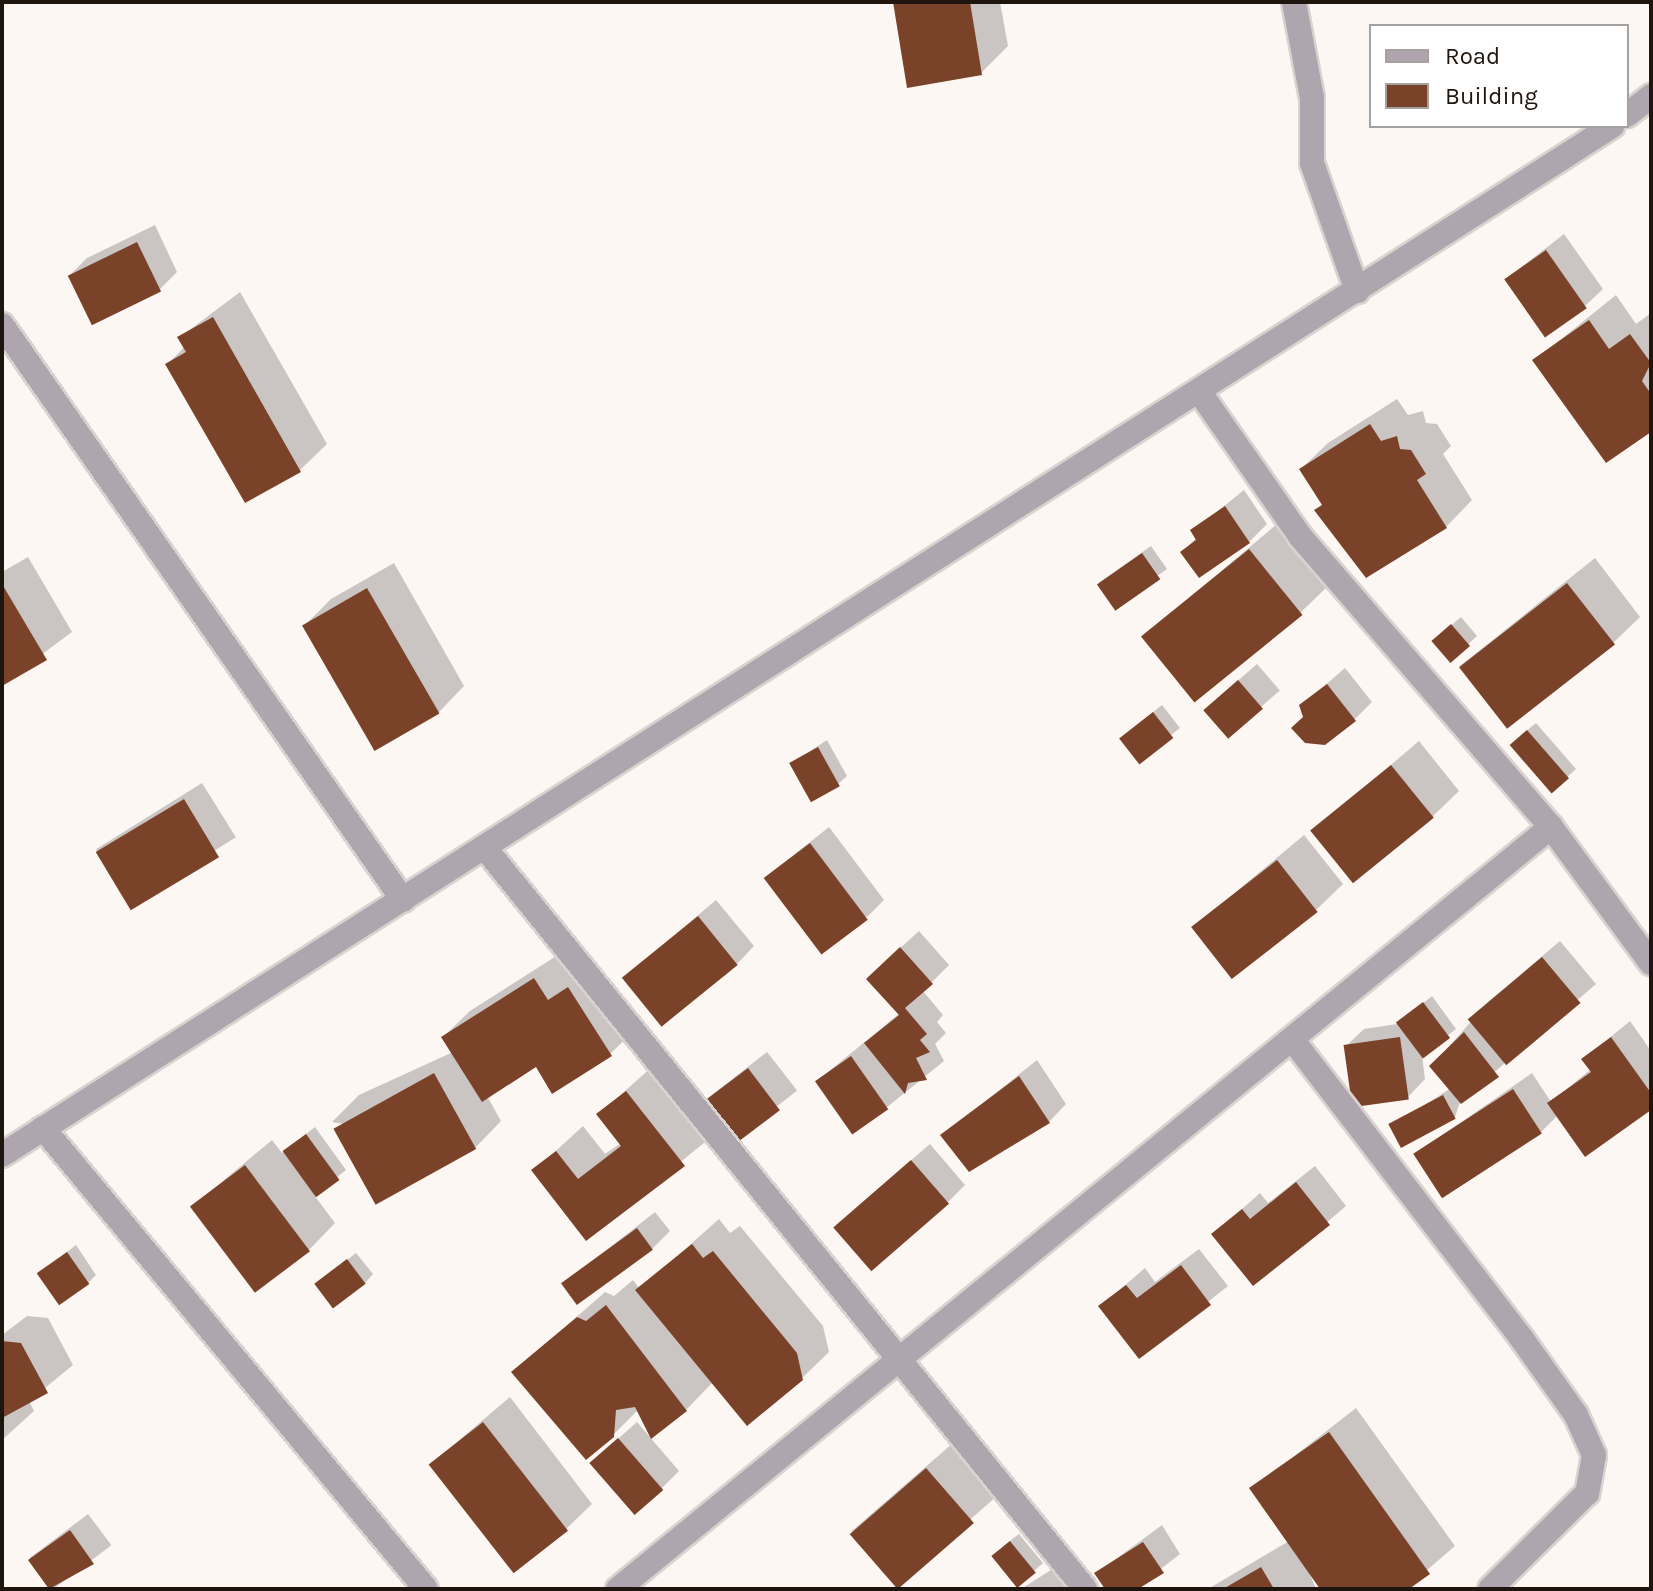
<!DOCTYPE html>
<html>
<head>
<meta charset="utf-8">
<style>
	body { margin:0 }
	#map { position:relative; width:1653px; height:1591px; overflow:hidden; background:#fdf7f3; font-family:Karla,sans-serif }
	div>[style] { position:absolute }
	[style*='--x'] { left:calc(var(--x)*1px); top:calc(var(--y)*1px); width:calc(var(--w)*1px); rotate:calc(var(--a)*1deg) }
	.shadow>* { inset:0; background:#0003; transform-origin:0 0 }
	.building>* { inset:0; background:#7a4329; transform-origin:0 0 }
	.roads { filter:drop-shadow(2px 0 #d9d3cf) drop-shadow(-2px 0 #d9d3cf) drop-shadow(0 2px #d9d3cf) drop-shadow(0 -2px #d9d3cf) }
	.street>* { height:24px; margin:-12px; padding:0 12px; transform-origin:12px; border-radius:12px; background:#aea5af }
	span { translate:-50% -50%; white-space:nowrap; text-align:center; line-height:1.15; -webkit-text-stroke:8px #fff; paint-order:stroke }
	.frame { position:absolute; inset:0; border:4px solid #1f150f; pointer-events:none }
	.legend { position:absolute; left:1369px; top:24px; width:260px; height:104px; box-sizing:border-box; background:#fff; border:2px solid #a5a19f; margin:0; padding:10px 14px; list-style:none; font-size:24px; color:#1f150f }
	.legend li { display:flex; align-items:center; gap:16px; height:40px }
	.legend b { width:40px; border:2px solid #a5a19f }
</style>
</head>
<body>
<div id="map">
	<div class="shadow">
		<i style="clip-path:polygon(895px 2px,1000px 2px,1008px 46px,981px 73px)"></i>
		<i style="clip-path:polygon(155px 225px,177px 272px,160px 289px,69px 276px,87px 258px)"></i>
		<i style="clip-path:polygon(1564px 234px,1603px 289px,1585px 306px,1506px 279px)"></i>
		<i style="clip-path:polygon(240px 292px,327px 444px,300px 470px,246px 501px,168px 364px,185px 346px,180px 337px)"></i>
		<i style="clip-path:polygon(1616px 295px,1636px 324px,1651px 313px,1651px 429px,1535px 360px)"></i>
		<i style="clip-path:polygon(1397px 399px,1408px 415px,1423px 411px,1426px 423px,1437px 424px,1451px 446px,1443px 454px,1472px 500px,1446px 527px,1301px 469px,1328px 443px)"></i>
		<i style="clip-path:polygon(1244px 490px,1267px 524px,1249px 542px,1183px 552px,1197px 537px,1193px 531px)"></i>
		<i style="clip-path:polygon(1276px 525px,1327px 587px,1300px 613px,1144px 636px)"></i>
		<i style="left:1151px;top:546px;width:28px;height:64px;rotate:55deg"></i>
		<i style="clip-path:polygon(28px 557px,72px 632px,2px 684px,2px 572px)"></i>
		<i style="clip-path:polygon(1595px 558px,1640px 617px,1613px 643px,1460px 666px)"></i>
		<i style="clip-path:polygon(394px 563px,464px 686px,438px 713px,304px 626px,331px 599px)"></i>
		<i style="clip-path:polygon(1461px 617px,1477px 636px,1451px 660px,1442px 633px)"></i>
		<i style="left:1257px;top:664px;width:35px;height:70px;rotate:49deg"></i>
		<i style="clip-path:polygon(1345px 668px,1372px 702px,1354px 720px,1305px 717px,1301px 706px)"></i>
		<i style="clip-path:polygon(1162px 705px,1180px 728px,1138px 761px,1129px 731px)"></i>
		<i style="clip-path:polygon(1536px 723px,1576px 769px,1567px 777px,1520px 736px)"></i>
		<i style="clip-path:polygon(827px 740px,847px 776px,838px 784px,792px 763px)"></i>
		<i style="clip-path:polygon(1419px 741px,1459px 791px,1432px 817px,1313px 831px)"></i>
		<i style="left:202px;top:783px;width:64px;height:125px;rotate:58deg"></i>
		<i style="clip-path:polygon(829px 827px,884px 900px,867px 917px,766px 877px)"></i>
		<i style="clip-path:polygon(1304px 835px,1343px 884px,1316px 910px,1194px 927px)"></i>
		<i style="clip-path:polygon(716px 900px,754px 946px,737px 964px,624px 978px)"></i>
		<i style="clip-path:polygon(919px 931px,949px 965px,923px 991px,943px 1015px,937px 1022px,946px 1033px,935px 1044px,944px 1061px,886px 1108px,817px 1081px,900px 1013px,886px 961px)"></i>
		<i style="clip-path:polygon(1560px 941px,1596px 984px,1460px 1102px,1455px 1117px,1392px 1126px,1451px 1088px,1432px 1066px,1488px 1002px)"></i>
		<i style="clip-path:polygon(561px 953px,575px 976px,595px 962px,637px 1028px,610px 1054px,536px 1065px,487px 1096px,501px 1121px,475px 1148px,332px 1122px,359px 1095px,453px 1052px,443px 1037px,470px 1011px)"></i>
		<i style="clip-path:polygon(1432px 996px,1456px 1029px,1422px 1056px,1425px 1079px,1408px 1097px,1346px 1046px,1364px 1029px,1397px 1024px)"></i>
		<i style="clip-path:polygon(1630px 1021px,1651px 1051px,1651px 1108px,1558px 1115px,1541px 1132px,1415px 1154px,1532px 1073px,1551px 1102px,1591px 1069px,1584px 1059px)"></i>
		<i style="left:767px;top:1052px;width:49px;height:74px;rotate:52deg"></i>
		<i style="clip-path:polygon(1037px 1060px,1066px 1104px,1049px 1122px,943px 1135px)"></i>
		<i style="clip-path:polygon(653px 1066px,710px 1138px,586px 1239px,534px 1171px,583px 1126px,605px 1154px,621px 1143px,599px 1114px)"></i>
		<i style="clip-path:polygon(315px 1127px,346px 1170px,314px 1195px,335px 1223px,309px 1250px,193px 1206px,272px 1140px,282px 1153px)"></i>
		<i style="clip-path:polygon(930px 1144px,965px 1185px,947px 1203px,835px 1226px)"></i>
		<i style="clip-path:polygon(1315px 1166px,1346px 1206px,1254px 1284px,1214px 1234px,1260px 1193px,1268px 1203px)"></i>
		<i style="clip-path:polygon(655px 1212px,670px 1231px,652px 1249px,563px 1284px)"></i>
		<i style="clip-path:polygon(719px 1219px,730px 1233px,740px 1226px,823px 1326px,829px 1352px,802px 1378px,713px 1382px,686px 1410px,639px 1409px,613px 1435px,514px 1372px,605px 1292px,614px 1296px,633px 1280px,640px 1289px)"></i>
		<i style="clip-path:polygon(76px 1245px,96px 1275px,88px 1283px,39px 1274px)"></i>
		<i style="clip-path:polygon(1199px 1249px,1228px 1286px,1139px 1356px,1101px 1306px,1145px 1268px,1155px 1282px)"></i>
		<i style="clip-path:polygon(356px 1253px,373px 1274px,365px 1283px,326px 1276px)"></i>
		<i style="clip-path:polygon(27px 1316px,48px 1318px,73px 1365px,29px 1401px,34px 1411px,2px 1440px,2px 1335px)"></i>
		<i style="clip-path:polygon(510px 1397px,592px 1504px,565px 1530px,431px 1464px)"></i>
		<i style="clip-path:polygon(1356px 1408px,1455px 1546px,1405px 1589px,1323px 1589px,1306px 1565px,1316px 1589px,1208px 1589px,1289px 1541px,1252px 1489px)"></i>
		<i style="clip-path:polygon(637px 1422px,679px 1471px,661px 1489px,592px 1462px)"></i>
		<i style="left:953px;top:1443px;width:69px;height:135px;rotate:49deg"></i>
		<i style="left:88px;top:1514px;width:39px;height:73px;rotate:53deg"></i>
		<i style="clip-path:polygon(1162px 1525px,1180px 1554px,1135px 1589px,1107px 1589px,1097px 1573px)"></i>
		<i style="clip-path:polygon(1019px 1534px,1043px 1563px,1018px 1585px,1002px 1547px)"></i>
		<i style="clip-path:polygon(1054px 1568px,1067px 1589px,1021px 1589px)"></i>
	</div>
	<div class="building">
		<i style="clip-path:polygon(893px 2px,970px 2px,982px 75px,907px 88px)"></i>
		<i style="left:137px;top:242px;width:55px;height:77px;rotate:64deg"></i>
		<i style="left:1546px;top:250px;width:71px;height:51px;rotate:55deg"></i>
		<i style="clip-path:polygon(213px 317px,301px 472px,245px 503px,165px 364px,186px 352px,177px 337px)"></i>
		<i style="clip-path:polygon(1589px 320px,1609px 349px,1630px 334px,1651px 363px,1642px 381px,1651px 394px,1651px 432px,1606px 463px,1532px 360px)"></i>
		<i style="clip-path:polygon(1370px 424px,1381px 441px,1397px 436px,1400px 449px,1411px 450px,1426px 474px,1417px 480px,1447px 528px,1366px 578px,1314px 510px,1322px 505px,1299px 469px)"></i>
		<i style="clip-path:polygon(1225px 506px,1250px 543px,1199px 578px,1180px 552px,1196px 540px,1190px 530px)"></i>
		<i style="left:1249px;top:549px;width:85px;height:139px;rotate:51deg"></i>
		<i style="left:1142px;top:553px;width:32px;height:55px;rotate:55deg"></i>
		<i style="left:1567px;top:583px;width:78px;height:137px;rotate:52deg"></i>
		<i style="clip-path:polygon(2px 584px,47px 660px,2px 686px)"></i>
		<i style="left:367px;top:588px;width:145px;height:75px;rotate:60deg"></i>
		<i style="left:1451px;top:624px;width:29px;height:26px;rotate:49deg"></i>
		<i style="left:1238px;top:680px;width:38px;height:46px;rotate:49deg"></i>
		<i style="clip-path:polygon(1327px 684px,1356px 721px,1325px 745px,1305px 743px,1291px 728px,1303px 717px,1299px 705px)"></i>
		<i style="left:1153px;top:712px;width:33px;height:43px;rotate:52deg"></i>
		<i style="left:1527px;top:730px;width:64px;height:23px;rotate:49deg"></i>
		<i style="left:818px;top:747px;width:45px;height:33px;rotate:61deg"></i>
		<i style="left:1391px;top:765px;width:68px;height:104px;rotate:51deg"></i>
		<i style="left:184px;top:799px;width:68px;height:103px;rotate:59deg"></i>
		<i style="left:810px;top:843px;width:96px;height:58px;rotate:53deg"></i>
		<i style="left:1277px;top:860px;width:66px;height:109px;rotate:52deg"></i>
		<i style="left:698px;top:916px;width:63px;height:98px;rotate:51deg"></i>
		<i style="clip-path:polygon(900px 947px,933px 984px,905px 1008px,927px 1034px,920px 1040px,930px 1052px,916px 1058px,927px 1080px,908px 1083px,905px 1094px,864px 1043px,899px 1015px,866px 979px)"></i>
		<i style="left:1542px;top:957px;width:60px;height:97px;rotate:50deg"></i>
		<i style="clip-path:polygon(534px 978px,548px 1000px,568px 987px,612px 1056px,552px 1094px,536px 1067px,482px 1102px,441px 1037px)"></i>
		<i style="left:1423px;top:1002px;width:45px;height:34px;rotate:53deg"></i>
		<i style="clip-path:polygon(1464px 1032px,1499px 1077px,1461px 1104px,1429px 1066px)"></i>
		<i style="left:1400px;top:1037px;width:63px;height:57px;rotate:82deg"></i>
		<i style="clip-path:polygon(1611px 1037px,1651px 1093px,1651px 1110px,1585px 1157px,1547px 1103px,1591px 1072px,1581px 1059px)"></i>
		<i style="left:851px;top:1056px;width:65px;height:44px;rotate:55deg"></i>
		<i style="left:748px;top:1068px;width:53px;height:51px;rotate:53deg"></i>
		<i style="left:434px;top:1073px;width:87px;height:115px;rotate:61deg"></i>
		<i style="clip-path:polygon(1019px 1076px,1050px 1123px,969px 1172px,940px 1135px)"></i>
		<i style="left:1513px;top:1089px;width:53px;height:119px;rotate:57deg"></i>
		<i style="clip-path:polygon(626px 1091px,685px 1166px,586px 1241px,531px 1170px,556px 1151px,578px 1179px,621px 1146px,596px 1114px)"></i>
		<i style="left:1443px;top:1095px;width:27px;height:62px;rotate:62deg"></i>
		<i style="left:306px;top:1134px;width:57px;height:29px;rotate:54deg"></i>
		<i style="left:911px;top:1160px;width:58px;height:103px;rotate:49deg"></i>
		<i style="left:245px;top:1165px;width:108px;height:69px;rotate:53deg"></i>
		<i style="clip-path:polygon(1296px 1182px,1330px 1225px,1253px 1286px,1211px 1234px,1242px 1209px,1250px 1219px)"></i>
		<i style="left:637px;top:1228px;width:27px;height:94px;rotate:54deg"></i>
		<i style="clip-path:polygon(692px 1244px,703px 1258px,713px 1251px,797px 1353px,803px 1380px,747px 1426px,635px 1290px)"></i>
		<i style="left:67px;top:1252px;width:39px;height:37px;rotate:55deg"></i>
		<i style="left:347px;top:1259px;width:31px;height:41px;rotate:53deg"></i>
		<i style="clip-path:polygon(1181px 1265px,1211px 1305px,1139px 1359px,1098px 1306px,1126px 1285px,1137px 1298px)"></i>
		<i style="clip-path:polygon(606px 1305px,687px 1411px,651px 1439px,635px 1407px,616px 1410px,614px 1437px,586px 1460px,511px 1372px,577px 1317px,586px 1321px)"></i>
		<i style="clip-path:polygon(2px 1341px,21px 1343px,48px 1393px,2px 1418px)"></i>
		<i style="left:483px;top:1422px;width:138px;height:69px;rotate:52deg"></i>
		<i style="clip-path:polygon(1329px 1432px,1430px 1574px,1409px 1589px,1320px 1589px,1249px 1488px)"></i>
		<i style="left:618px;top:1438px;width:69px;height:38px;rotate:49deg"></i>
		<i style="left:926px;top:1468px;width:73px;height:101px;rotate:49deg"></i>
		<i style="clip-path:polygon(70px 1530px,94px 1564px,49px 1589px,28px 1560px)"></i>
		<i style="left:1010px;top:1541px;width:41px;height:24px;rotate:51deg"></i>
		<i style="clip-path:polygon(1143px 1542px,1164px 1573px,1138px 1589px,1105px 1589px,1094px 1573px)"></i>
		<i style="clip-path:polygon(1261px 1567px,1274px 1589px,1223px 1589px)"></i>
	</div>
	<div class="roads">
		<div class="street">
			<i style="--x:1294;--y:2;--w:98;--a:79.4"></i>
			<i style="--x:1312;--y:98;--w:65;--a:90"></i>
			<i style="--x:1312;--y:163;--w:136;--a:70.6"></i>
			<i style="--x:1627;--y:115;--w:31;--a:-38"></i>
			<i style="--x:2;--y:325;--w:701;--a:55.11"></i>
			<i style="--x:1551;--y:827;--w:169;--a:53.7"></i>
			<i style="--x:485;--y:848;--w:953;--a:51"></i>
			<i style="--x:1295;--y:1043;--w:373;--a:52.5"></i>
			<i style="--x:1522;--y:1339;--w:93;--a:54.6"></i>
			<i style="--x:1576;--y:1415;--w:44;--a:65.8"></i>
			<i style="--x:1594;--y:1455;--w:39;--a:100"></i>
			<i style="--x:1587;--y:1493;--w:136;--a:135.3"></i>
			<i style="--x:43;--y:1128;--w:599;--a:50.28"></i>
			<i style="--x:2;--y:1155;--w:1911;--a:-32.58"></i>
			<i style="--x:618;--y:1589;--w:1205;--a:-39.24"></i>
			<i style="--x:1551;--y:827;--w:384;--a:-130.8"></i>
			<i style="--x:1300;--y:536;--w:177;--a:-124.9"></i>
		</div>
	</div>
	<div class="frame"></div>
	<ul class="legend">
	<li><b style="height:10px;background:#aea5af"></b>Road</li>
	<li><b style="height:22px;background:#7a4329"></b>Building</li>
	</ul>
</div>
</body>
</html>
